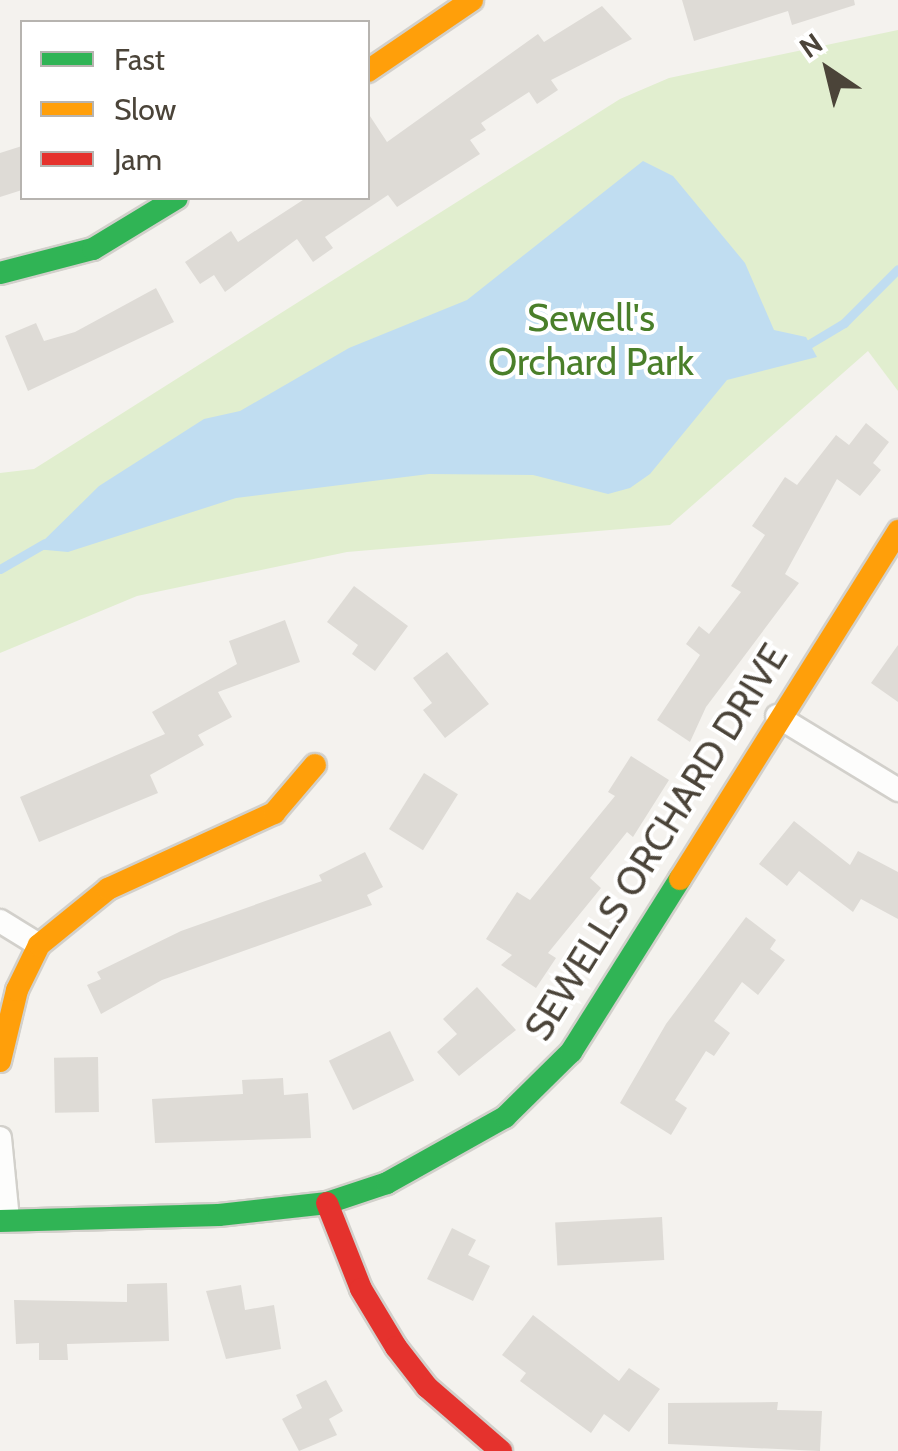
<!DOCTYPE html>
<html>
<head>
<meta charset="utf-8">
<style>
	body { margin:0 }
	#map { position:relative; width:898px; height:1451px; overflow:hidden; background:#f4f2ee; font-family:Cabin,sans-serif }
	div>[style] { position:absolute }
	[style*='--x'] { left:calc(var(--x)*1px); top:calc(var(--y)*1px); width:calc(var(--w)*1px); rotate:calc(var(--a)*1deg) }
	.green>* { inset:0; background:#e1eecf }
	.water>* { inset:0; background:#c0ddf1 }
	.stream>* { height:9px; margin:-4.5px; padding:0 4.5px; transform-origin:4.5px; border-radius:4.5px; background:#c0ddf1 }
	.building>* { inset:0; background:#dedbd6; transform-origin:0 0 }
	.roads { filter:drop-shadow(2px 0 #d2d0cb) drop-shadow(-2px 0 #d2d0cb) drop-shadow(0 2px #d2d0cb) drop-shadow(0 -2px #d2d0cb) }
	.street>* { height:22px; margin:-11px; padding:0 11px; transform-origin:11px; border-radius:11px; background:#fdfdfc }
	.fast>* { height:22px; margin:-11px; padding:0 11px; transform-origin:11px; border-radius:11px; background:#30b455 }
	.slow>* { height:22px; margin:-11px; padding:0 11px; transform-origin:11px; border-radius:11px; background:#ff9f0a }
	.jam>* { height:22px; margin:-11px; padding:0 11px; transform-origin:11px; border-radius:11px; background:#e5322d }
	span { translate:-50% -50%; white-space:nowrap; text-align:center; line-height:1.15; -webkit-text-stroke:8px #fff; paint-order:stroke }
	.park-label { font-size:38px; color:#4a7f2a }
	.street-label { font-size:38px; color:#4b4439 }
	.legend { position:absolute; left:20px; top:20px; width:350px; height:180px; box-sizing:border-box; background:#fff; border:2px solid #b7b4b0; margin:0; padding:12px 18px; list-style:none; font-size:30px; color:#4b4439 }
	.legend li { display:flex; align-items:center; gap:20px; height:50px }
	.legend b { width:50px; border:2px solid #b7b4b0 }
	.north { position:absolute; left:778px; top:20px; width:100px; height:100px; -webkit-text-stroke:8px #fff; paint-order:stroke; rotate:325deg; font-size:28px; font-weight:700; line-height:40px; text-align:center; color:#4b4439 }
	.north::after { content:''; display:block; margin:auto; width:35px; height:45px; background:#4b4439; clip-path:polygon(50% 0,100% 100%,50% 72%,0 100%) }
</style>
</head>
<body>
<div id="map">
	<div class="green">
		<i style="clip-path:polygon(898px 30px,898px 391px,868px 351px,670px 525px,347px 552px,137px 596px,0 653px,0 473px,34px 469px,620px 99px,669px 78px)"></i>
	</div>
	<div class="water">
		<i style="clip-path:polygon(643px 161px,673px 176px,745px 263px,774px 330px,806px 337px,817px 357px,727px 380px,650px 474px,630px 488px,608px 494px,533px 475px,429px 474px,236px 498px,68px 552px,35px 549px,99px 486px,204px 419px,240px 411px,349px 348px,467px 300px)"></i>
	</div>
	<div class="stream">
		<i style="--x:804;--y:347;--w:47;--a:-31"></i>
		<i style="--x:844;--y:323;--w:76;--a:-45"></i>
		<i style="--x:0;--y:569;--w:52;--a:-30"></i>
	</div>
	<div class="building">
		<i style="clip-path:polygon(682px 0,854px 0,855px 5px,792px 25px,788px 11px,694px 41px)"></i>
		<i style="clip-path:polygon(602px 6px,632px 39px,551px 80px,558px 90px,537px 104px,529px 92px,481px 123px,486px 130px,470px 140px,480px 154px,397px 207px,388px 195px,325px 237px,333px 248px,313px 262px,297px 239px,225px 292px,214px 275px,200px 284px,185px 262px,231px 231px,238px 242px,306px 198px,368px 198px,368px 113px,387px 142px,538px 34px,544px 42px)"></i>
		<i style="clip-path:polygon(22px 146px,22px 190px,0 197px,0 153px)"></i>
		<i style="clip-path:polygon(156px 288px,174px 322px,28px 391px,5px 336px,36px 323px,44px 341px,75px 332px)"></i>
		<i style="clip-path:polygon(866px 423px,889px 442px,873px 463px,881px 470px,860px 496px,837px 479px,785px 574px,799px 583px,706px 707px,690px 742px,657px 720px,700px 655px,686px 644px,699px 626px,709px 634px,741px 592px,731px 586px,765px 535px,752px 526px,785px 477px,797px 485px,836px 435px,849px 445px)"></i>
		<i style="clip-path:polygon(354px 586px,408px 626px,375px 671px,352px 654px,358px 645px,327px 622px)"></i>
		<i style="clip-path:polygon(285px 620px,300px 662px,218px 692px,232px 717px,198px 735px,204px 745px,150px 775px,158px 793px,39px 842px,20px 797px,165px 734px,152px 712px,237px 664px,229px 641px)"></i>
		<i style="clip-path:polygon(898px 645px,898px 702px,871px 683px)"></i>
		<i style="clip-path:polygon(447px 652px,489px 704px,445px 738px,423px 710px,432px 703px,413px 678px)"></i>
		<i style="clip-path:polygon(631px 756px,669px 780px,633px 837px,627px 832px,590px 878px,601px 888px,548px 953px,556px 958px,536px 988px,501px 965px,512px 955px,486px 939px,517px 892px,530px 900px,615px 796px,608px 792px)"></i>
		<i style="left:424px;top:773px;width:40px;height:66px;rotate:32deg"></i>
		<i style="clip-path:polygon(794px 821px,850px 865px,858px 851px,898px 872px,898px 919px,861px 899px,853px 912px,799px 871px,787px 886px,759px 864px)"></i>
		<i style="clip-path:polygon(365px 852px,383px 887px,367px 895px,372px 905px,162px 980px,101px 1014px,87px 985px,101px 979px,97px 972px,181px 931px,322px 881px,319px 875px)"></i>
		<i style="clip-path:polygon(746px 917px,776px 940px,770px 949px,785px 960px,758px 995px,742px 982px,714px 1021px,730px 1033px,714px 1056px,706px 1051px,675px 1100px,687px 1108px,671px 1135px,620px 1103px,666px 1024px)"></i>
		<i style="clip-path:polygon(477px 987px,516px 1030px,459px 1076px,437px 1052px,457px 1034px,443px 1019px)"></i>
		<i style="left:390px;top:1031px;width:55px;height:68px;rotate:64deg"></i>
		<i style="left:98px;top:1057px;width:55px;height:44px;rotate:89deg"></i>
		<i style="clip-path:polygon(283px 1078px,284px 1095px,308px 1093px,311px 1138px,155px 1143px,152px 1099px,243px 1094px,242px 1080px)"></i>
		<i style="left:662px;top:1217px;width:43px;height:107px;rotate:87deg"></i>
		<i style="clip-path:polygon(452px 1228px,476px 1240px,468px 1255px,490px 1266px,473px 1301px,427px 1279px)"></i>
		<i style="clip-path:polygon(167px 1283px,169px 1341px,67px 1344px,68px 1360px,39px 1360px,39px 1343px,16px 1344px,14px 1300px,127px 1302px,127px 1284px)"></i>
		<i style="clip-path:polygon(241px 1285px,245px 1310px,274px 1305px,281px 1349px,226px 1359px,206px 1291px)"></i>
		<i style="clip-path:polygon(533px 1315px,619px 1381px,629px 1368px,660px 1389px,629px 1432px,604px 1414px,591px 1433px,520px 1381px,526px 1373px,502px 1355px)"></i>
		<i style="clip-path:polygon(326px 1380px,343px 1411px,329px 1419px,337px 1435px,299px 1451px,282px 1419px,302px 1408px,296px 1395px)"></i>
		<i style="clip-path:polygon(778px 1402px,777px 1410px,822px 1411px,820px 1451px,668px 1444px,668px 1403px)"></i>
	</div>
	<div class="roads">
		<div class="street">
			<i style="--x:777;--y:716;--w:142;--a:31.4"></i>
			<i style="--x:0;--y:921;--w:46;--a:31.6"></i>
			<i style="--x:0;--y:1138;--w:82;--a:84.4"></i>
		</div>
		<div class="fast">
			<i style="--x:0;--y:273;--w:96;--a:-14.5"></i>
			<i style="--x:93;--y:249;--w:98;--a:-31.3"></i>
			<i style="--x:0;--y:1221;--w:219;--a:-1.6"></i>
			<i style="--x:219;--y:1215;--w:109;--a:-6.3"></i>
			<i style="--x:327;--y:1203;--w:63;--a:-18.4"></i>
			<i style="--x:387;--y:1183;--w:135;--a:-29.2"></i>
			<i style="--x:505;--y:1117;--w:93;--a:-44.6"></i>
			<i style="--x:571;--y:1052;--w:204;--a:-57.8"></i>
		</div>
		<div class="slow">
			<i style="--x:368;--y:71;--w:126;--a:-34.3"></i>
			<i style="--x:680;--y:879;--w:411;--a:-57.9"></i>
			<i style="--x:0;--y:1061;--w:73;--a:-76.5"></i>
			<i style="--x:17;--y:990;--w:50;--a:-63.9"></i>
			<i style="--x:39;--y:945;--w:89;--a:-39.1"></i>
			<i style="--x:108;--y:889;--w:183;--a:-24.6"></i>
			<i style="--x:274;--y:813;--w:63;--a:-49.5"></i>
		</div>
		<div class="jam">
			<i style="--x:327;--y:1203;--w:92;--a:68.4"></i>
			<i style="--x:361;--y:1289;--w:68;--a:58.9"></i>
			<i style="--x:396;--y:1347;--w:51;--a:52.2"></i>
			<i style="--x:427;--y:1387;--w:98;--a:40.9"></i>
		</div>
	</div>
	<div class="park-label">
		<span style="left:591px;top:340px">Sewell's<br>Orchard Park</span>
	</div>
	<div class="street-label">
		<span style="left:656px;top:842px;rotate:-58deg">SEWELLS ORCHARD DRIVE</span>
	</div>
	<ul class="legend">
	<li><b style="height:12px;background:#30b455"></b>Fast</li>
	<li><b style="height:12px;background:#ff9f0a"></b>Slow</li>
	<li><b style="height:12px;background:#e5322d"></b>Jam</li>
	</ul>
	<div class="north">N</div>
</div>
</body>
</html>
